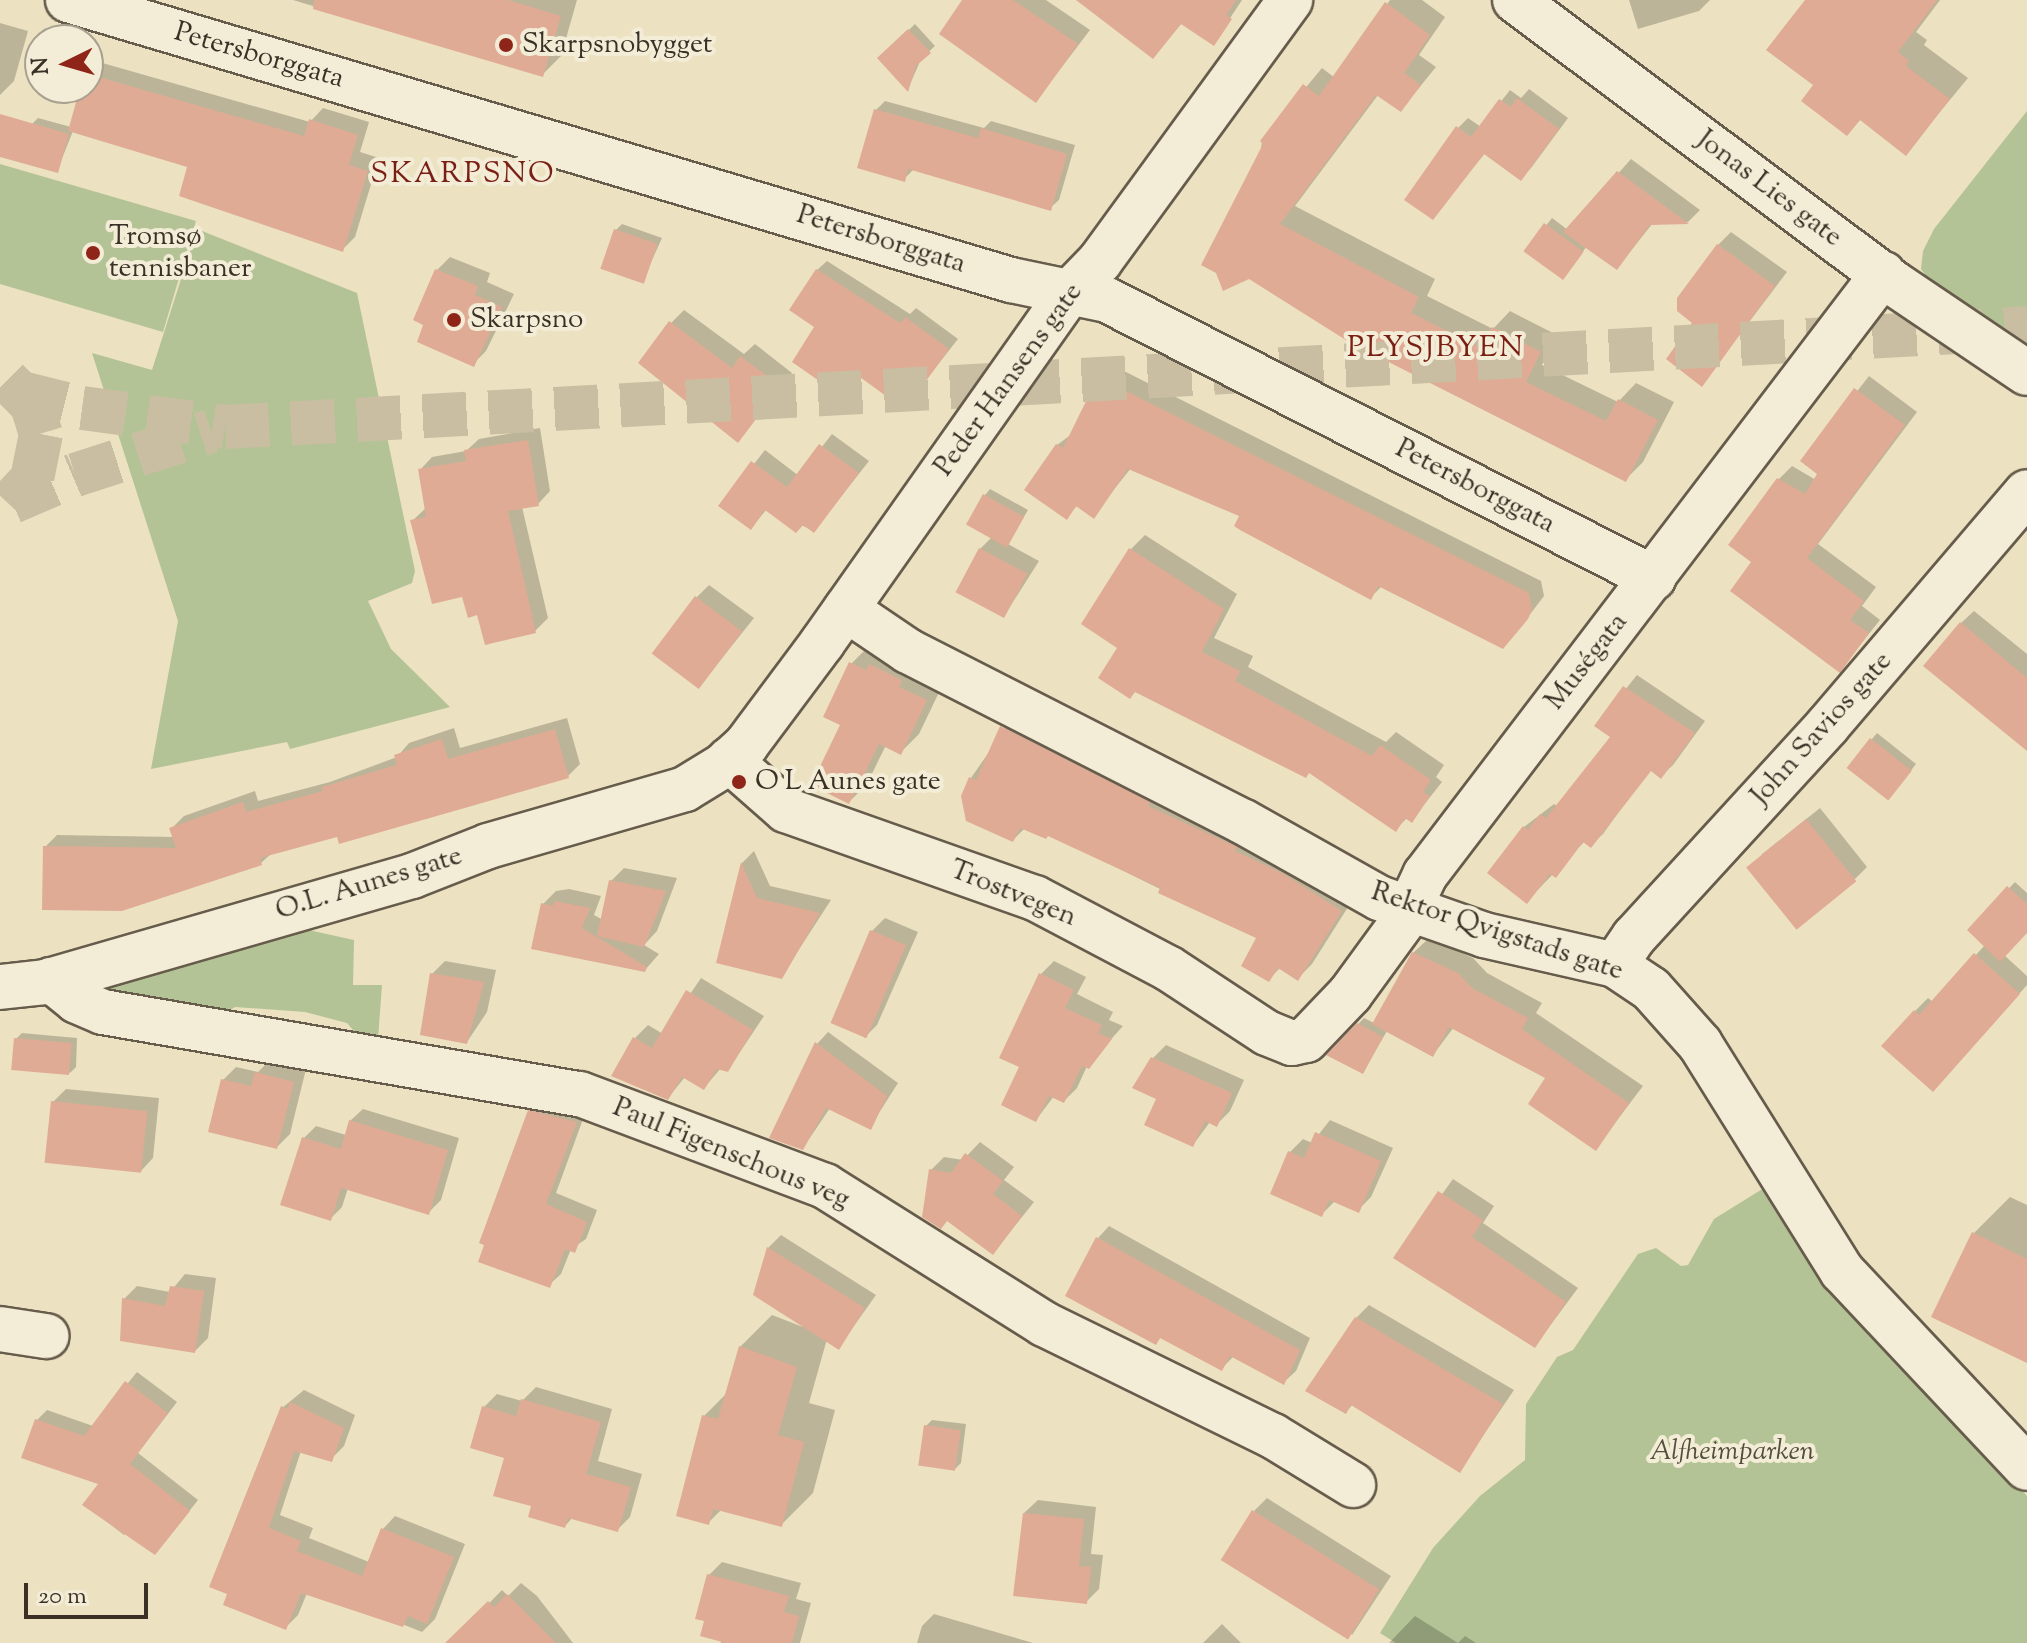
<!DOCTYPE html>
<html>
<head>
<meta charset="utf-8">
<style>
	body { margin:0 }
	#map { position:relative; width:2027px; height:1643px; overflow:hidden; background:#ece1c0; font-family:"Sorts Mill Goudy",serif }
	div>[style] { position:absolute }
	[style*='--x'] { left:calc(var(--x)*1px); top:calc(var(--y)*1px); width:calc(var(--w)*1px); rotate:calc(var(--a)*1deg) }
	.green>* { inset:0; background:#b4c395 }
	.shadow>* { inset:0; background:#0003 }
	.building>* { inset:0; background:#e0ab94; transform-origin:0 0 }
	.major-tunnel>* { height:44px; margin-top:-22px; transform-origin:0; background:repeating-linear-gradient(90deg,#c9bea1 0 44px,transparent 0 66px) }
	.roads { filter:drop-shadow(2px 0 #675c4c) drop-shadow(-2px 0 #675c4c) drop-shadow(0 2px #675c4c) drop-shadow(0 -2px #675c4c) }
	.minor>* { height:44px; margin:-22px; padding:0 22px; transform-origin:22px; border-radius:22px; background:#f3ecd6 }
	.dots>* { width:22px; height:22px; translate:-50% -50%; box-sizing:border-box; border:4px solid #f3ecd6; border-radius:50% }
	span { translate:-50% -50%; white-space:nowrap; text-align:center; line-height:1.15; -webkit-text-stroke:8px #f3ecd6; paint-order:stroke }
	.poi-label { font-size:28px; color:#3b3026 }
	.left { translate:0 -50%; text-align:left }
	.street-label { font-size:28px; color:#3b3026 }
	.park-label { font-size:28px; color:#534d3c; font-style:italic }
	.neighbourhood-label { font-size:30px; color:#7a1f14; letter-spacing:2px }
	.north { position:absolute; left:24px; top:24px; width:80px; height:80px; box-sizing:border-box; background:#f3ecd6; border:2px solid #a9a190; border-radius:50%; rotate:265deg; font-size:22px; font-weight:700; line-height:32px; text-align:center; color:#3b3026 }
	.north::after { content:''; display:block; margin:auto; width:28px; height:36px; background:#8f2418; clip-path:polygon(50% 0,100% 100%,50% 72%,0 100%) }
	.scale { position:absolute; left:24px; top:1583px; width:124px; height:36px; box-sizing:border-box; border:4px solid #3b3026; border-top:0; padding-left:10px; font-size:24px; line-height:28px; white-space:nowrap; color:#3b3026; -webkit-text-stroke:6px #f3ecd6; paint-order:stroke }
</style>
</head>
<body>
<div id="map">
	<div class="green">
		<i style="clip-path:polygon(2027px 111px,2027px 347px,1935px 287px,1921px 269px,1923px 251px,1934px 229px)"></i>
		<i style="clip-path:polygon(0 164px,196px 221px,163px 332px,0 284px)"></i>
		<i style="clip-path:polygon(197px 229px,357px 293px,415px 571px,412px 583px,368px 601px,391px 649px,450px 707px,290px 749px,287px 742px,151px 769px,178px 621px,92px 353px,152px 370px)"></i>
		<i style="clip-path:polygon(304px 929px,354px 940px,353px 985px,382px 985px,378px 1039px,361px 1039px,347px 1023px,305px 1012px,235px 1007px,217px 1019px,165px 1012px,94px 986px)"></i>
		<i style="clip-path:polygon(1772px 1183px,1840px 1287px,2027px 1496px,2027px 1643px,1396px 1643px,1380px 1633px,1433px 1548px,1480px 1496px,1525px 1460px,1526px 1404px,1557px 1357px,1573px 1350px,1638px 1254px,1656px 1248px,1681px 1266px,1688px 1265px,1714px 1219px)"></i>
	</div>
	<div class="shadow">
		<i style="clip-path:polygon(293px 0,577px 0,561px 56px,542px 75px)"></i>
		<i style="clip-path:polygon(965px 0,1046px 0,1090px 30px,1036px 101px)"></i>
		<i style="clip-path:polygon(1084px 0,1242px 0,1213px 44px,1183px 22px,1153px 56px)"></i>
		<i style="clip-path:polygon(1390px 0,1422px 0,1445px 17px,1419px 55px,1436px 67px,1401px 110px,1378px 95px,1295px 206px,1435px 279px,1427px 296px,1493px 329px,1510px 311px,1557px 335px,1542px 365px,1618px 402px,1636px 383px,1674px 402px,1643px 462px,1626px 479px,1249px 277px,1262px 140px,1322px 68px,1335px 78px)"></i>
		<i style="clip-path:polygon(1629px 0,1710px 0,1699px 11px,1638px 29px)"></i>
		<i style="clip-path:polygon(1807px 0,1940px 0,1916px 32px,1927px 40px,1924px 45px,1968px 78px,1906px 153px,1861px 119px,1847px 134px,1815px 85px)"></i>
		<i style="clip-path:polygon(0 23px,28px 31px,14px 81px,0 95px)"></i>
		<i style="clip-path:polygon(915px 24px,935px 46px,921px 59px,908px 89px,879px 58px)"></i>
		<i style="clip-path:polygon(99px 62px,310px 122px,323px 108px,369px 122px,360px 152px,379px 158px,355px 237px,343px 249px,190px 165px,73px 131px,57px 171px,32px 124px,38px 118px,71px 127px,82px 88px,88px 88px,88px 73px)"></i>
		<i style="clip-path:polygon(1529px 89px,1568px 118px,1531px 168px,1521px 178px,1486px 152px,1433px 217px,1458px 128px,1468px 118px,1481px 127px,1510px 90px,1521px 98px)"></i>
		<i style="clip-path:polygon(885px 101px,984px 128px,991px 121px,1075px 145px,1059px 200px,1050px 208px,914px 169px,904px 179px,876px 110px)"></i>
		<i style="clip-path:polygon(1631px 159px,1700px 210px,1688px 222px,1653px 223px,1617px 268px,1587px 246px,1568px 272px,1526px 251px,1552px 218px,1568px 230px)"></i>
		<i style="clip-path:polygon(622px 224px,662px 238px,642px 282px,616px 230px)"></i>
		<i style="clip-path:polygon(1731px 232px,1787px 272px,1702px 384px,1695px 322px,1718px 245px)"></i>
		<i style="clip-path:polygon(450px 257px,490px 273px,487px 282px,514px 294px,486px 351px,473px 364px,437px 270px)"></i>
		<i style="clip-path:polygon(827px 261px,910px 314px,916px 308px,958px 339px,911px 399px,855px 371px,838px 391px,817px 326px,817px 270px)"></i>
		<i style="clip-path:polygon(684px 310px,744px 354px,755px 344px,792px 373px,738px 441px,671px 323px)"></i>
		<i style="clip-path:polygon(1112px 365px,1541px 581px,1544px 596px,1515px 634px,1382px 586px,1371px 597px,1242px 515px,1131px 468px,1093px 516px,1078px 505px,1066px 517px,1057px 445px,1072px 434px,1100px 378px)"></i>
		<i style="clip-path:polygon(1869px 376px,1917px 412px,1818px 544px,1876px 587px,1862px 606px,1880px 620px,1840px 670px,1754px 561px,1779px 479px,1792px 466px,1816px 480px,1820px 473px,1803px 461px)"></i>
		<i style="clip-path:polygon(540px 428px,550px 491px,538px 504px,522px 507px,548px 618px,535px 631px,479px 613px,412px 521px,426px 508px,420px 470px,432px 457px,466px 451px,479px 439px)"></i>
		<i style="clip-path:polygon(832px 434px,869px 461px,814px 531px,767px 509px,751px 528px,721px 506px,765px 450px,799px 476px)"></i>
		<i style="clip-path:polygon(990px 489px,1028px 510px,1008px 544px,1039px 561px,1004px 616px,980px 549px,992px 537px,985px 495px)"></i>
		<i style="clip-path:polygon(1145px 535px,1237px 594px,1214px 638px,1253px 656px,1248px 667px,1386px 742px,1396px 732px,1444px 765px,1436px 777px,1442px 782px,1412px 820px,1407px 818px,1396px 829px,1120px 648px,1131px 549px)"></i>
		<i style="clip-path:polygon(709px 585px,754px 618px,699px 687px,696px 598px)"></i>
		<i style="clip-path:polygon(1974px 611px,2027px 654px,2027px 728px,1961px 623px)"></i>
		<i style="clip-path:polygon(869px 646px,944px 682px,919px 734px,901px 752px,886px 745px,867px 784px,849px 802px,842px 725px,851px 664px)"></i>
		<i style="clip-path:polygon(1637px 675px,1705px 721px,1673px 765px,1661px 776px,1650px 768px,1603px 834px,1591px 845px,1585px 841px,1527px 901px,1524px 827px,1554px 804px,1557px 806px,1612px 737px,1597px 725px)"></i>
		<i style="clip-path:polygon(1016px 713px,1355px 896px,1312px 964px,1298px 978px,1281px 967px,1268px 980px,1259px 938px,1049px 834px,1025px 828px,1013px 840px,971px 778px)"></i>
		<i style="clip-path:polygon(567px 718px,580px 764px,568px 776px,272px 853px,261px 863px,45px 847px,57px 835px,175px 837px,172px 828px,184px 816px,255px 791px,258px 801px,330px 782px,397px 757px,409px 743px,454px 728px,460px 748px)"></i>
		<i style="clip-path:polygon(1877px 733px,1916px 764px,1894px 792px,1849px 767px)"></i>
		<i style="clip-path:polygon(1820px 808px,1867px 867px,1855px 879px,1761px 855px)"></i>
		<i style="clip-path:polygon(754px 851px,770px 886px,831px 900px,781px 977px,718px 962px,742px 863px)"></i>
		<i style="clip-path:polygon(624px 868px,677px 878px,657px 931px,644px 945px,659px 954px,645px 970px,543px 904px,556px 891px,569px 889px,601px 896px,594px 915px,603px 920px,611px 881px)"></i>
		<i style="clip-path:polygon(2015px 882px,2027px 893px,2027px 930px,2004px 955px,2027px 976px,2027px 985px,1946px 1076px,1915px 1011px,1928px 998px,1933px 1002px,1985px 945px,1969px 930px)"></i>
		<i style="clip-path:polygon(885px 918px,918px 932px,877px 1025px,864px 1038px,872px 931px)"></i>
		<i style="clip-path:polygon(1429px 938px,1473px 958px,1487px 973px,1542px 1003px,1536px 1013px,1643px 1086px,1596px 1148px,1548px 1078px,1454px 1027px,1433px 1055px,1387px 1031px,1363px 1072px,1329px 1055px,1364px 1018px,1374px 1023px,1413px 953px)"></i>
		<i style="clip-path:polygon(445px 961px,496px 970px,487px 1012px,467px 1042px,432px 974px)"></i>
		<i style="clip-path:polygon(1054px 961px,1086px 977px,1077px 994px,1113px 1012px,1109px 1020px,1123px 1026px,1087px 1066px,1077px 1088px,1064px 1101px,1054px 1096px,1036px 1120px,1022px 1067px,1041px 974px)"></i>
		<i style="clip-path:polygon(701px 978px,764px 1016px,728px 1070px,721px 1068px,704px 1088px,685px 1077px,668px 1098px,635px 1038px,648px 1025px,663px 1034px)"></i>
		<i style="clip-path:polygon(828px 1032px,898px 1083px,870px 1127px,830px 1108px,803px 1148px,817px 1044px)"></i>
		<i style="clip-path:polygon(22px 1033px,77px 1038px,76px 1067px,70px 1073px,16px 1039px)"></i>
		<i style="clip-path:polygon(1166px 1045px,1244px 1080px,1230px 1111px,1217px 1124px,1210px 1122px,1193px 1145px,1159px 1098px,1153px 1058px)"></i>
		<i style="clip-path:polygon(270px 1060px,306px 1069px,290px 1134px,277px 1147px,223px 1080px,236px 1067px,258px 1072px)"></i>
		<i style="clip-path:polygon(66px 1089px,159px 1098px,153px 1158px,140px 1172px,53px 1102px)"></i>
		<i style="clip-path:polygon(541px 1100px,586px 1111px,556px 1193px,597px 1210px,586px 1239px,571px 1249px,561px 1274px,549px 1285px,530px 1112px)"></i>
		<i style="clip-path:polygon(363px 1109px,459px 1138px,441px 1200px,429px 1212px,348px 1188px,342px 1207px,330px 1219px,304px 1138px,316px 1126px,346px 1135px,350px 1121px)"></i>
		<i style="clip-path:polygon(1330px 1120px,1393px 1148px,1371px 1197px,1358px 1210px,1335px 1201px,1321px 1215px,1290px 1152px,1303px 1139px,1312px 1143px)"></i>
		<i style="clip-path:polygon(980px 1142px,1014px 1167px,1004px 1180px,1034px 1202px,993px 1253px,931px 1170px,944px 1157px,963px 1160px)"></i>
		<i style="clip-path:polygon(1453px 1179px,1494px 1206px,1483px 1223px,1578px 1288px,1535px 1346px,1396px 1258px)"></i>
		<i style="clip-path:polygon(2010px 1197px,2027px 1205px,2027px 1361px,1974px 1233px)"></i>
		<i style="clip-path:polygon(1109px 1226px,1310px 1338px,1296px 1371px,1284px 1382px,1234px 1356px,1222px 1368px,1162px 1336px,1156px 1343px,1098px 1238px)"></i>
		<i style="clip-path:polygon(781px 1235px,876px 1295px,839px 1347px,827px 1339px,809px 1403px,835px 1410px,813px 1493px,781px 1525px,722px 1509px,709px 1522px,704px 1416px,727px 1393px,740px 1347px,772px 1315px,803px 1327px,768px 1248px)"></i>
		<i style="clip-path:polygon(185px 1274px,216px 1278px,208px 1338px,195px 1351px,124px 1299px,137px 1286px,170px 1292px)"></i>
		<i style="clip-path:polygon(1369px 1305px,1514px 1390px,1459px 1471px,1353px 1404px,1346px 1412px,1356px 1318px)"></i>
		<i style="clip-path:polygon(137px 1372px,177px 1402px,138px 1453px,198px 1500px,165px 1542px,128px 1531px,124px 1535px,85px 1505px,101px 1483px,37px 1420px,47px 1410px,93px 1426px)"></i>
		<i style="clip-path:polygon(536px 1387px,612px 1409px,598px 1461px,642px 1474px,630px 1517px,617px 1530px,573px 1517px,565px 1526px,533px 1505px,484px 1407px,497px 1394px,522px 1401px)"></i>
		<i style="clip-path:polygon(304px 1390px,355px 1415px,344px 1446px,331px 1459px,301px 1451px,280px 1515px,313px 1528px,309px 1538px,369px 1562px,383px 1529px,395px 1516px,465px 1544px,435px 1619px,422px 1632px,349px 1603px,307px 1593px,298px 1615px,285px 1628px,225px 1603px,282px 1408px)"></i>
		<i style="clip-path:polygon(932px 1420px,966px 1424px,961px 1463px,955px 1469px,926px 1426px)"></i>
		<i style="clip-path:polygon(1267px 1498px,1391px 1576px,1352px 1635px,1254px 1511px)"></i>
		<i style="clip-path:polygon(1038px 1500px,1096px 1507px,1091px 1554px,1103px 1555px,1099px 1589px,1086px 1602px,1024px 1513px)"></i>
		<i style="clip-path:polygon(722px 1562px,801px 1583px,796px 1599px,811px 1603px,800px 1643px,721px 1643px,709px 1575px)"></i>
		<i style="clip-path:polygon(521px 1583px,537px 1596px,573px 1643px,450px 1643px,502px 1590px,508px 1596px)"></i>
		<i style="clip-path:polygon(934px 1614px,1033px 1643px,917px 1643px,922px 1626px)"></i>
		<i style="clip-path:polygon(1415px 1616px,1458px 1643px,1465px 1636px,1476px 1643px,1389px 1643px)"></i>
		<i style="clip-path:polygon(1222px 1624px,1241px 1643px,1203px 1643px)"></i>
	</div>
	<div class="building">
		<i style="clip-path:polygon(314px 0,508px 0,561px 16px,543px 77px,313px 9px)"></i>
		<i style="clip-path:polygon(962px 0,1013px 0,1078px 44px,1036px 103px,939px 34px)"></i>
		<i style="clip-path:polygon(1076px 0,1236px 0,1226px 15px,1232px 19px,1214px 46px,1181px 24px,1153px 59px)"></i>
		<i style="clip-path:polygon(1805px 0,1937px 0,1898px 52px,1909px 61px,1906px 66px,1950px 99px,1906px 156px,1860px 120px,1847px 136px,1801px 101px,1813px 85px,1766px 50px)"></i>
		<i style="clip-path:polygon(1385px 2px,1430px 35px,1404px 73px,1421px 85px,1401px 112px,1376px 95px,1280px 224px,1419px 297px,1411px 313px,1481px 348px,1492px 327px,1541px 352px,1526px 382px,1606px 421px,1618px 399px,1658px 420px,1626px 482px,1349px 342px,1249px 279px,1223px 291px,1216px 273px,1201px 265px,1263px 144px,1260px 141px,1303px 84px,1319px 96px)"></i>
		<i style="clip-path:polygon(908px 29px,931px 53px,916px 66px,908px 92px,877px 58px)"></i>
		<i style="clip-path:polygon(88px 74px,304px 136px,309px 119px,358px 135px,349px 165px,368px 171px,343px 252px,179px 196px,187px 167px,68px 131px,80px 88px,88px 88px)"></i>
		<i style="clip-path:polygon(1517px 98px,1559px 129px,1521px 181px,1484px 154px,1433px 220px,1404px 200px,1456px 126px,1471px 137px,1499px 99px,1511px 107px)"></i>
		<i style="clip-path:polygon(874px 109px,978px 138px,981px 128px,1067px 154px,1051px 211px,908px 169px,905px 182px,857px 168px)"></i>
		<i style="clip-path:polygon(0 114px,69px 134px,58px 173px,0 157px)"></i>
		<i style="clip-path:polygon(1617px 171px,1689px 224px,1650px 225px,1617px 270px,1563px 232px)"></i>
		<i style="left:1544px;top:223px;width:49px;height:35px;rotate:36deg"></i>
		<i style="left:614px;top:229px;width:46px;height:42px;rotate:19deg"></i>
		<i style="clip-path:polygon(1717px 244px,1775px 286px,1702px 387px,1666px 359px,1692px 323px,1677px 311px,1677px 298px)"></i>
		<i style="clip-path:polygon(435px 269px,478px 286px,475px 295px,502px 307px,474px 367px,417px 342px,423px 325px,413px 320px)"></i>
		<i style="clip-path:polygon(816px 269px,900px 323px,905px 317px,949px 349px,911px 402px,892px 388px,886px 396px,853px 372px,838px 394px,792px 362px,814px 327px,789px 310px)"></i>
		<i style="clip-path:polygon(669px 321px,732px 368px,740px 356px,781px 386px,738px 443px,638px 363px)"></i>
		<i style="clip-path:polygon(1098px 377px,1529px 593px,1532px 610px,1528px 619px,1503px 649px,1378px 586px,1371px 600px,1240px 530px,1234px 526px,1239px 516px,1128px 469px,1094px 519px,1076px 506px,1067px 520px,1024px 490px,1056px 444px,1063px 448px)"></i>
		<i style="clip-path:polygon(1854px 388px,1905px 425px,1807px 558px,1864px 601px,1850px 620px,1869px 633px,1840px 673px,1730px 591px,1751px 562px,1728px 545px,1777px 478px,1805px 494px,1817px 474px,1800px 461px)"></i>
		<i style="clip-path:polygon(528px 440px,539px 506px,508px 511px,536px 633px,485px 645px,477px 615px,468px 618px,462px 597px,432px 604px,410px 520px,426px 517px,418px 469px,466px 461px,464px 450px)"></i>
		<i style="clip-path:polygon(819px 444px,859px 473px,814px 533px,803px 525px,796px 533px,765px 510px,751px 530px,718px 506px,751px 461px,787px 487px)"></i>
		<i style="left:983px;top:494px;width:47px;height:35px;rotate:29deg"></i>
		<i style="left:979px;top:548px;width:55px;height:50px;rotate:28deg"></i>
		<i style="clip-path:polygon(1129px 548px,1224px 609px,1202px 652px,1240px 671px,1235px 681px,1372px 756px,1380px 745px,1431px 780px,1423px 792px,1430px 796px,1412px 823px,1405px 818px,1396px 832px,1309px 773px,1306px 778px,1135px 692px,1130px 699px,1098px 678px,1117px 648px,1081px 624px)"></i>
		<i style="left:695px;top:596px;width:59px;height:72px;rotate:37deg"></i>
		<i style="clip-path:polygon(1960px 622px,2027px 678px,2027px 751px,1923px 666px)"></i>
		<i style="clip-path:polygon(849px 662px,866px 670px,869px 664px,902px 680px,899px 687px,927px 700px,901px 755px,879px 744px,849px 804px,811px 785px,840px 725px,823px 717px)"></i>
		<i style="clip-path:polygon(1623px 686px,1695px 733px,1661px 779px,1651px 771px,1591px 848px,1583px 842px,1556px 878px,1550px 874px,1527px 904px,1487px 873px,1523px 826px,1528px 830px,1540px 814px,1546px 818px,1610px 737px,1594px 726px)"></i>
		<i style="clip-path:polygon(1000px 726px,1150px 802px,1148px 806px,1237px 847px,1235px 851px,1282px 873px,1342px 911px,1298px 981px,1278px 968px,1269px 982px,1241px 966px,1256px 938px,1158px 893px,1160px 888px,1048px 836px,1046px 839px,1020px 828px,1013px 842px,966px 821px,961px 796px,969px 777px,976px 780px)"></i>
		<i style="clip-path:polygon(555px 729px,569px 778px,339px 844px,337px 837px,260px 858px,262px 865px,122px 911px,42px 910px,43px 846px,176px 848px,169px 828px,243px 802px,246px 812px,323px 791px,322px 787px,397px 765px,394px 755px,442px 739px,448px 759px)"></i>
		<i style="left:1870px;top:738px;width:53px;height:38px;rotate:38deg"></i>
		<i style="left:1806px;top:819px;width:80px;height:77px;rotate:51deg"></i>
		<i style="clip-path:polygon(741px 862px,757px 898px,820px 913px,782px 979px,716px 963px)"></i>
		<i style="clip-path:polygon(609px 880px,666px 891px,644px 947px,597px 936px)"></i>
		<i style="clip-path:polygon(2007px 886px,2027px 904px,2027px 933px,2000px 962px,1967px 930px)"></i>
		<i style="clip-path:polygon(554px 901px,590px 908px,582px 928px,647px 967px,645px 972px,531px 949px,541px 903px,553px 906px)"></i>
		<i style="left:870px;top:930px;width:39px;height:101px;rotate:23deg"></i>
		<i style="clip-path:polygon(1412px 952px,1458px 973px,1472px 988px,1528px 1018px,1522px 1029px,1629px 1103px,1596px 1151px,1528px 1104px,1545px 1078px,1449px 1027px,1433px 1057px,1372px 1024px)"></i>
		<i style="clip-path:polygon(1974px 953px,2020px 994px,1933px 1092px,1881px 1046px,1914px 1010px,1919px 1015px)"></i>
		<i style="clip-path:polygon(430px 973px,484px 982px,467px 1044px,420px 1035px)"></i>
		<i style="clip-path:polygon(1039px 973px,1074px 990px,1065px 1008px,1102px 1025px,1098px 1033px,1112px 1039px,1089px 1069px,1082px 1066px,1064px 1103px,1049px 1096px,1036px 1122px,1001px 1105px,1019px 1067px,999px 1058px)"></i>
		<i style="clip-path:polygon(686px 990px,753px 1030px,728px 1072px,717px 1069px,704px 1090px,682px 1077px,668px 1100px,611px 1076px,633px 1037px,652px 1048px)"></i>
		<i style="clip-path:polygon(1357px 1023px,1383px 1037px,1363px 1074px,1326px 1055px)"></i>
		<i style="left:14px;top:1038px;width:58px;height:32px;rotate:5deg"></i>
		<i style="clip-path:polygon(815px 1042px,887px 1096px,871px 1130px,826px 1108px,803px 1150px,769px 1138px)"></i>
		<i style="clip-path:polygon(1151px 1057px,1232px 1093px,1217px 1127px,1205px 1121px,1193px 1147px,1144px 1125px,1156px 1099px,1132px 1088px)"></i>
		<i style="clip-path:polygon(255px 1072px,294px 1082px,277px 1149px,208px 1132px,221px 1079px,251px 1086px)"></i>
		<i style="left:51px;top:1101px;width:97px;height:62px;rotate:6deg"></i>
		<i style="clip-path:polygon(528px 1110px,577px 1122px,546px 1204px,587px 1222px,575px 1253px,565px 1249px,550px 1288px,478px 1262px,484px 1245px,479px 1243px)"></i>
		<i style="clip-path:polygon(349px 1120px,448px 1150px,429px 1215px,341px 1188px,331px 1221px,280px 1205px,302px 1137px,341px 1149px)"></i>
		<i style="clip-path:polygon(1315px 1132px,1381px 1161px,1359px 1213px,1329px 1200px,1322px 1217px,1270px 1194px,1288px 1151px,1304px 1158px)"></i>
		<i style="clip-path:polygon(965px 1153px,1003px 1181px,993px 1194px,1022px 1216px,993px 1255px,947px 1221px,941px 1229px,922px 1217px,929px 1169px,951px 1173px)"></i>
		<i style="clip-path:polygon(1438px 1191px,1483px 1220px,1472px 1237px,1566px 1302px,1535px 1348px,1393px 1258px)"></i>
		<i style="clip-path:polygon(1972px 1232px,2027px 1259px,2027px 1363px,1931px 1317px)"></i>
		<i style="clip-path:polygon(1096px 1237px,1300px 1350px,1284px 1385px,1230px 1356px,1222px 1371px,1160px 1338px,1156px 1345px,1065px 1296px)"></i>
		<i style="clip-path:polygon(767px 1247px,865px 1308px,839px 1350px,753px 1295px)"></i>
		<i style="clip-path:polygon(170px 1286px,204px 1291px,195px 1353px,120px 1341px,122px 1298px,165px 1306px)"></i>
		<i style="clip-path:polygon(1355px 1317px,1503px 1404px,1460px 1473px,1351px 1405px,1346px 1414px,1305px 1391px)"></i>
		<i style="clip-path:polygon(739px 1346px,797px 1367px,778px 1435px,804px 1442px,782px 1527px,713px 1509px,709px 1525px,676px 1516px,702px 1415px,718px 1419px)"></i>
		<i style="clip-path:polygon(125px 1381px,168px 1413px,130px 1464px,190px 1511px,155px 1555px,82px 1505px,98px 1484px,21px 1458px,35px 1419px,84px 1436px)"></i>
		<i style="clip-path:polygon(521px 1399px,601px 1422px,586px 1474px,631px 1487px,618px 1532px,568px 1518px,565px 1528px,528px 1517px,531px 1506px,493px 1496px,504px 1458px,470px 1448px,482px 1406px,516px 1416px)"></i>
		<i style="clip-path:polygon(290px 1402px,344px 1428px,332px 1462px,294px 1451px,269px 1528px,301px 1541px,297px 1551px,362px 1576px,381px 1528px,454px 1557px,427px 1624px,408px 1616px,403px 1627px,301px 1593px,286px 1630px,223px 1605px,227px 1594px,209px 1587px,281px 1406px,288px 1409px)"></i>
		<i style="left:924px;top:1425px;width:37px;height:41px;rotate:8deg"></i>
		<i style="left:1252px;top:1510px;width:150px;height:59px;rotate:32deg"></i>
		<i style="clip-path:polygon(1023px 1513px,1084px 1519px,1079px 1566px,1091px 1567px,1087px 1604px,1013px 1596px)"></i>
		<i style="clip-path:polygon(707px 1574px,789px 1596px,784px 1612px,799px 1616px,792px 1643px,726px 1643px,700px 1636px,704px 1621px,695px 1619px)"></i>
		<i style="clip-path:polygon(507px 1594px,556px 1643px,445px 1643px,488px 1601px,494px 1607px)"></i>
	</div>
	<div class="major-tunnel">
		<i style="--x:7;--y:380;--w:35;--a:45"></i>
		<i style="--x:32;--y:405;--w:30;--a:73"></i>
		<i style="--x:41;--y:434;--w:46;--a:101.3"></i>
		<i style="--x:32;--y:479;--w:34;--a:133"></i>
		<i style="--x:22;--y:393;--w:62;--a:14"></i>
		<i style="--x:82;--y:408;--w:144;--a:7.6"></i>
		<i style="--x:225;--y:427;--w:1805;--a:-3.14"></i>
		<i style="--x:12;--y:502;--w:69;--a:-23.2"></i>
		<i style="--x:75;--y:475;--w:143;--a:-17.9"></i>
	</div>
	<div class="roads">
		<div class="minor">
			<i style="--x:68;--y:0;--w:984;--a:16.54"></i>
			<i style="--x:1011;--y:280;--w:98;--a:11.8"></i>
			<i style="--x:1107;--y:300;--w:613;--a:26.98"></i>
			<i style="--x:1515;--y:0;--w:474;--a:36.8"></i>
			<i style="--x:1895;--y:284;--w:159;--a:34"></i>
			<i style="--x:846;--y:609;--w:75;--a:34.1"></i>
			<i style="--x:908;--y:651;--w:375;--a:27"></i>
			<i style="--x:1242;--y:821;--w:157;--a:29.3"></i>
			<i style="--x:1379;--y:898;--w:111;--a:19.4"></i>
			<i style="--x:1484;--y:935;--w:134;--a:12.9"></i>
			<i style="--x:1615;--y:965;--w:43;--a:33.7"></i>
			<i style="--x:1651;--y:989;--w:74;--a:48.3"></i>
			<i style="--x:1700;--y:1044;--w:268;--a:58"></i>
			<i style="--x:1842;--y:1271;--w:270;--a:46.8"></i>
			<i style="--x:729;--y:760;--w:76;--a:41.3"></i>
			<i style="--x:786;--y:810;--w:264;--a:19.5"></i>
			<i style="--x:1035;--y:898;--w:150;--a:27.8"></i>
			<i style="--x:1168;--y:968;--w:118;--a:33.3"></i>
			<i style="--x:1267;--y:1033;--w:27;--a:22"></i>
			<i style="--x:1292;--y:1043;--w:14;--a:-12"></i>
			<i style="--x:1306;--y:1040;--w:64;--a:-46.3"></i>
			<i style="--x:1350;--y:994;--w:92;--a:-53.9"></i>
			<i style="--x:1404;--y:920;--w:50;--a:-65"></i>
			<i style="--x:1425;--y:875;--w:756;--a:-52.69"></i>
			<i style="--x:1615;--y:965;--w:34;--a:-56"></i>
			<i style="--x:1634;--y:937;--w:287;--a:-47.5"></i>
			<i style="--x:1828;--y:725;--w:306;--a:-49.5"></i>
			<i style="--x:51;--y:980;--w:33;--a:39"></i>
			<i style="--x:77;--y:1001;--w:28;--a:23"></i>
			<i style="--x:103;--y:1012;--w:484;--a:9.8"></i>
			<i style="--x:580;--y:1094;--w:262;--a:20.6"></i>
			<i style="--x:825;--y:1186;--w:259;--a:32.2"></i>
			<i style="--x:1044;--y:1324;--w:255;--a:26.1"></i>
			<i style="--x:1273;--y:1436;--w:94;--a:31.5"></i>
			<i style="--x:0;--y:987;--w:45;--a:-6.3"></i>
			<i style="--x:45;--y:982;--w:382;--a:-16.1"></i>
			<i style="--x:412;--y:876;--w:82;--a:-21.5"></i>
			<i style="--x:488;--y:846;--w:205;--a:-16.1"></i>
			<i style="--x:685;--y:789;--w:46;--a:-31.6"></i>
			<i style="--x:724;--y:765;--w:30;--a:-42"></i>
			<i style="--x:746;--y:745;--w:127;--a:-53.3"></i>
			<i style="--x:822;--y:643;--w:430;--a:-54.8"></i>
			<i style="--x:1070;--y:292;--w:43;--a:-45.9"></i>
			<i style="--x:1100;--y:261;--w:323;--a:-53.9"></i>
			<i style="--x:0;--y:1329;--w:47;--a:8.7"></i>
		</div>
	</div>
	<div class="dots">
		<i style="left:506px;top:45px;background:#8f2418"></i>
		<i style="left:93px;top:253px;background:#8f2418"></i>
		<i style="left:454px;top:320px;background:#8f2418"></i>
		<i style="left:739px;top:782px;background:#8f2418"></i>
	</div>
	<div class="poi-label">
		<span class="left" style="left:522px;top:45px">Skarpsnobygget</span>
		<span class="left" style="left:109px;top:253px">Tromsø<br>tennisbaner</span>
		<span class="left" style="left:470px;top:320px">Skarpsno</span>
		<span class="left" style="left:755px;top:782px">O L Aunes gate</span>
	</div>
	<div class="street-label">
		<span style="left:259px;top:56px;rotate:16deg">Petersborggata</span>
		<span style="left:1769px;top:189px;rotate:37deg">Jonas Lies gate</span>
		<span style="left:881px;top:240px;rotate:17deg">Petersborggata</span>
		<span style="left:1009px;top:380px;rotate:-54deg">Peder Hansens gate</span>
		<span style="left:1475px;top:487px;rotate:27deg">Petersborggata</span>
		<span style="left:1587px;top:662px;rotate:-52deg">Muségata</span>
		<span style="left:1822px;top:729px;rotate:-48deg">John Savios gate</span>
		<span style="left:369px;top:884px;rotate:-17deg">O.L. Aunes gate</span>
		<span style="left:1013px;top:894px;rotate:22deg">Trostvegen</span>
		<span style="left:1497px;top:932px;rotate:18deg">Rektor Qvigstads gate</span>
		<span style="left:731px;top:1154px;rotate:22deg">Paul Figenschous veg</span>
	</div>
	<div class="park-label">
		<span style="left:1732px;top:1452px">Alfheimparken</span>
	</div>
	<div class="neighbourhood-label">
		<span style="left:463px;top:175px">SKARPSNO</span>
		<span style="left:1436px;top:349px">PLYSJBYEN</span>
	</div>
	<div class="north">N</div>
	<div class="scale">20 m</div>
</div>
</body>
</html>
